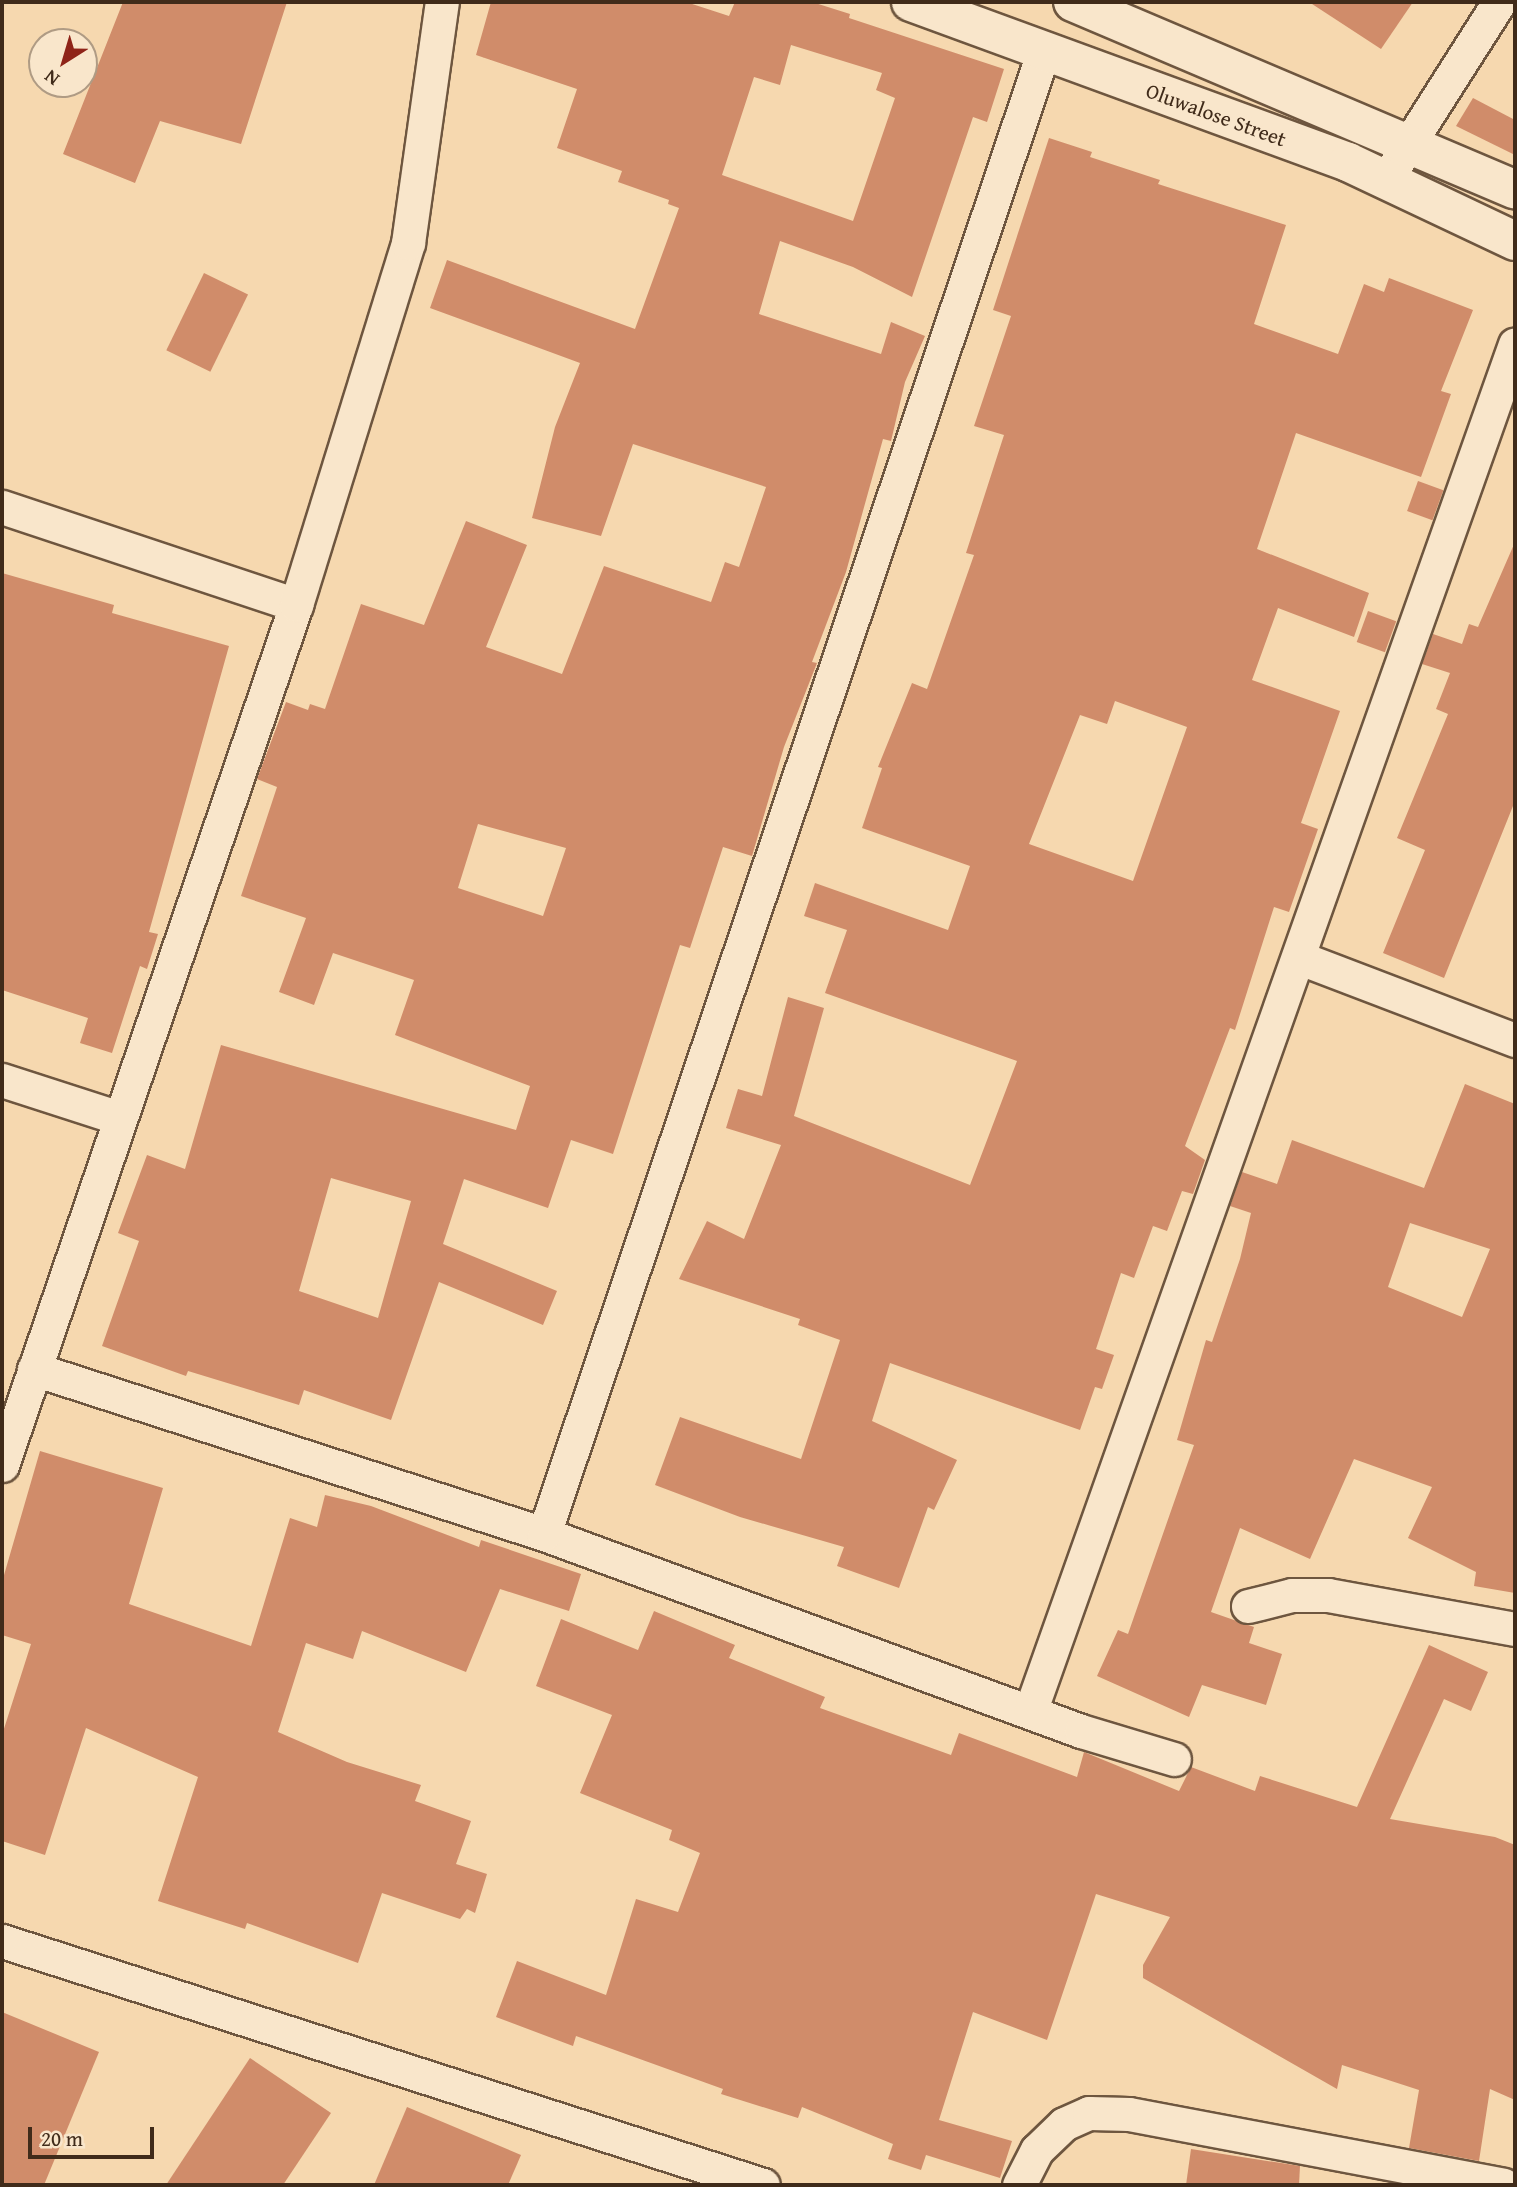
<!DOCTYPE html>
<html>
<head>
<meta charset="utf-8">
<style>
	body { margin:0 }
	#map { position:relative; width:1517px; height:2187px; overflow:hidden; background:#f6d8af; font-family:"Gentium Book Plus",serif }
	div>[style] { position:absolute }
	[style*='--x'] { left:calc(var(--x)*1px); top:calc(var(--y)*1px); width:calc(var(--w)*1px); rotate:calc(var(--a)*1deg) }
	.building>* { inset:0; background:#d08c6a; transform-origin:0 0 }
	.roads { filter:drop-shadow(2px 0 #6e563f) drop-shadow(-2px 0 #6e563f) drop-shadow(0 2px #6e563f) drop-shadow(0 -2px #6e563f) }
	.street>* { height:33px; margin:-16.5px; padding:0 16.5px; transform-origin:16.5px; border-radius:16.5px; background:#f9e6cb }
	.secondary>* { height:38px; margin:-19px; padding:0 19px; transform-origin:19px; border-radius:19px; background:#f9e6cb }
	span { translate:-50% -50%; white-space:nowrap; text-align:center; line-height:1.15; -webkit-text-stroke:6px #f9e6cb; paint-order:stroke }
	.street-label { font-size:21px; color:#402b1a }
	.frame { position:absolute; inset:0; border:4px solid #402b1a; pointer-events:none }
	.north { position:absolute; left:28px; top:28px; width:70px; height:70px; box-sizing:border-box; background:#f9e6cb; border:2px solid #af9b84; border-radius:50%; rotate:217deg; font-size:19px; font-weight:700; line-height:28px; text-align:center; color:#402b1a }
	.north::after { content:''; display:block; margin:auto; width:24px; height:32px; background:#8f2418; clip-path:polygon(50% 0,100% 100%,50% 72%,0 100%) }
	.scale { position:absolute; left:28px; top:2127px; width:126px; height:32px; box-sizing:border-box; border:4px solid #402b1a; border-top:0; padding-left:9px; font-size:21px; line-height:24px; white-space:nowrap; color:#402b1a; -webkit-text-stroke:5px #f9e6cb; paint-order:stroke }
</style>
</head>
<body>
<div id="map">
	<div class="building">
		<i style="clip-path:polygon(123px 2px,287px 2px,241px 144px,160px 121px,135px 183px,63px 154px)"></i>
		<i style="clip-path:polygon(evenodd,491px 2px,686px 2px,729px 16px,735px 2px,812px 2px,850px 14px,849px 18px,1004px 69px,987px 122px,973px 117px,912px 297px,853px 267px,780px 241px,759px 314px,881px 354px,891px 322px,925px 336px,905px 382px,891px 441px,883px 439px,846px 572px,812px 662px,817px 663px,784px 747px,752px 856px,723px 847px,690px 948px,680px 945px,613px 1154px,571px 1140px,548px 1208px,464px 1179px,443px 1244px,557px 1291px,543px 1325px,439px 1282px,391px 1420px,304px 1390px,299px 1405px,188px 1371px,186px 1376px,102px 1346px,139px 1241px,118px 1233px,147px 1155px,185px 1169px,221px 1045px,516px 1130px,530px 1086px,395px 1035px,414px 980px,333px 953px,314px 1005px,279px 992px,306px 918px,241px 896px,277px 787px,257px 779px,286px 702px,308px 710px,310px 704px,325px 709px,361px 604px,424px 625px,466px 521px,527px 545px,486px 647px,562px 674px,604px 566px,711px 602px,725px 562px,739px 567px,766px 487px,633px 444px,601px 536px,532px 518px,555px 427px,580px 363px,430px 308px,447px 260px,635px 329px,679px 208px,668px 204px,669px 200px,618px 182px,622px 171px,557px 148px,577px 89px,476px 55px,491px 2px,791px 45px,882px 73px,876px 90px,895px 98px,853px 221px,722px 175px,754px 77px,780px 85px,791px 45px,491px 2px,478px 824px,566px 848px,543px 916px,458px 888px,478px 824px,491px 2px,331px 1178px,411px 1201px,378px 1318px,299px 1291px,331px 1178px)"></i>
		<i style="clip-path:polygon(1309px 2px,1413px 2px,1381px 49px)"></i>
		<i style="clip-path:polygon(1473px 98px,1515px 120px,1515px 155px,1456px 126px)"></i>
		<i style="clip-path:polygon(evenodd,1049px 138px,1092px 152px,1090px 157px,1160px 180px,1158px 184px,1286px 225px,1254px 324px,1338px 354px,1364px 284px,1384px 292px,1389px 278px,1473px 310px,1441px 391px,1451px 394px,1421px 477px,1296px 433px,1257px 549px,1369px 593px,1354px 637px,1278px 608px,1252px 680px,1340px 711px,1301px 823px,1318px 829px,1289px 912px,1274px 907px,1235px 1030px,1230px 1028px,1185px 1146px,1205px 1160px,1193px 1194px,1182px 1191px,1167px 1231px,1153px 1226px,1134px 1278px,1121px 1273px,1096px 1349px,1114px 1355px,1102px 1389px,1095px 1387px,1080px 1430px,890px 1363px,872px 1421px,957px 1460px,934px 1510px,928px 1507px,899px 1588px,837px 1566px,844px 1547px,740px 1517px,655px 1485px,680px 1417px,801px 1459px,840px 1340px,798px 1325px,800px 1319px,679px 1279px,707px 1221px,744px 1239px,781px 1145px,726px 1128px,738px 1089px,762px 1096px,788px 997px,824px 1008px,794px 1116px,970px 1185px,1017px 1061px,825px 993px,847px 930px,804px 916px,815px 883px,948px 930px,970px 866px,862px 828px,882px 768px,878px 767px,912px 683px,927px 689px,974px 555px,966px 553px,1004px 435px,974px 426px,1011px 316px,993px 310px,1049px 138px,1115px 701px,1187px 727px,1133px 881px,1029px 844px,1080px 715px,1107px 724px,1115px 701px)"></i>
		<i style="left:204px;top:273px;width:49px;height:86px;rotate:26deg"></i>
		<i style="left:1418px;top:481px;width:27px;height:32px;rotate:20deg"></i>
		<i style="clip-path:polygon(1515px 542px,1515px 801px,1444px 978px,1383px 953px,1425px 850px,1397px 838px,1448px 714px,1436px 709px,1450px 673px,1422px 664px,1433px 634px,1462px 644px,1469px 624px,1478px 627px)"></i>
		<i style="clip-path:polygon(2px 573px,114px 605px,112px 613px,229px 646px,149px 932px,158px 934px,147px 969px,140px 966px,112px 1053px,80px 1043px,88px 1018px,2px 990px)"></i>
		<i style="left:1368px;top:611px;width:30px;height:33px;rotate:20deg"></i>
		<i style="clip-path:polygon(evenodd,1465px 1084px,1515px 1104px,1515px 1593px,1474px 1586px,1476px 1572px,1408px 1538px,1432px 1487px,1354px 1459px,1310px 1559px,1240px 1528px,1211px 1612px,1254px 1627px,1249px 1643px,1282px 1654px,1266px 1705px,1202px 1685px,1189px 1717px,1097px 1676px,1118px 1630px,1128px 1634px,1194px 1445px,1177px 1440px,1206px 1340px,1212px 1342px,1240px 1259px,1251px 1213px,1230px 1206px,1242px 1172px,1277px 1184px,1292px 1140px,1424px 1188px,1465px 1084px,1410px 1223px,1490px 1249px,1462px 1317px,1388px 1287px,1410px 1223px)"></i>
		<i style="clip-path:polygon(40px 1451px,163px 1488px,129px 1604px,251px 1646px,290px 1518px,317px 1527px,325px 1495px,371px 1506px,479px 1547px,481px 1540px,581px 1574px,569px 1611px,500px 1589px,466px 1672px,362px 1631px,353px 1659px,306px 1643px,278px 1732px,347px 1762px,421px 1785px,415px 1801px,471px 1821px,456px 1864px,487px 1874px,475px 1913px,467px 1909px,460px 1919px,382px 1893px,358px 1963px,247px 1923px,245px 1929px,158px 1901px,198px 1777px,86px 1728px,45px 1855px,2px 1841px,2px 1735px,31px 1644px,2px 1635px,2px 1582px)"></i>
		<i style="clip-path:polygon(654px 1611px,735px 1645px,729px 1658px,825px 1697px,820px 1708px,951px 1755px,959px 1733px,1077px 1777px,1084px 1752px,1179px 1791px,1191px 1767px,1255px 1791px,1260px 1776px,1357px 1807px,1429px 1645px,1488px 1672px,1471px 1711px,1444px 1699px,1390px 1819px,1495px 1837px,1515px 1845px,1515px 2100px,1490px 2089px,1479px 2161px,1409px 2148px,1419px 2090px,1342px 2065px,1337px 2089px,1143px 1978px,1143px 1965px,1170px 1917px,1096px 1894px,1047px 2040px,973px 2012px,939px 2120px,1012px 2141px,1000px 2178px,926px 2155px,921px 2170px,888px 2159px,893px 2144px,802px 2107px,798px 2118px,721px 2094px,723px 2089px,576px 2036px,573px 2046px,496px 2017px,517px 1961px,606px 1995px,636px 1899px,678px 1912px,700px 1853px,669px 1840px,672px 1830px,580px 1793px,612px 1715px,536px 1686px,561px 1619px,638px 1650px)"></i>
		<i style="clip-path:polygon(2px 2012px,99px 2052px,44px 2185px,2px 2185px)"></i>
		<i style="clip-path:polygon(250px 2058px,331px 2113px,283px 2185px,166px 2185px)"></i>
		<i style="clip-path:polygon(407px 2107px,521px 2155px,508px 2185px,374px 2185px)"></i>
		<i style="clip-path:polygon(1191px 2149px,1300px 2166px,1299px 2185px,1186px 2185px)"></i>
	</div>
	<div class="roads">
		<div class="street">
			<i style="--x:1387;--y:178;--w:209;--a:-57.5"></i>
			<i style="--x:2;--y:507;--w:310;--a:18.4"></i>
			<i style="--x:1300;--y:958;--w:230;--a:20.9"></i>
			<i style="--x:2;--y:1080;--w:124;--a:17.9"></i>
			<i style="--x:34;--y:1369;--w:536;--a:17.93"></i>
			<i style="--x:544;--y:1534;--w:572;--a:20.15"></i>
			<i style="--x:1081;--y:1731;--w:97;--a:16.8"></i>
			<i style="--x:2;--y:1465;--w:909;--a:-71.13"></i>
			<i style="--x:296;--y:605;--w:379;--a:-72.8"></i>
			<i style="--x:408;--y:243;--w:243;--a:-82"></i>
			<i style="--x:544;--y:1534;--w:1563;--a:-71.38"></i>
			<i style="--x:1248;--y:1606;--w:45;--a:-14"></i>
			<i style="--x:1292;--y:1595;--w:36;--a:0"></i>
			<i style="--x:1328;--y:1595;--w:190;--a:10.3"></i>
			<i style="--x:1030;--y:1712;--w:1451;--a:-70.48"></i>
			<i style="--x:2;--y:1941;--w:799;--a:17.78"></i>
			<i style="--x:1019;--y:2185;--w:39;--a:-63"></i>
			<i style="--x:1037;--y:2150;--w:37;--a:-44"></i>
			<i style="--x:1064;--y:2124;--w:27;--a:-24"></i>
			<i style="--x:1089;--y:2113;--w:40;--a:1.4"></i>
			<i style="--x:1129;--y:2114;--w:381;--a:10.7"></i>
		</div>
		<div class="secondary">
			<i style="--x:911;--y:2;--w:465;--a:20.1"></i>
			<i style="--x:1348;--y:162;--w:185;--a:25.3"></i>
			<i style="--x:1073;--y:2;--w:480;--a:23"></i>
		</div>
	</div>
	<div class="street-label">
		<span style="left:1216px;top:115px;rotate:20deg">Oluwalose Street</span>
	</div>
	<div class="frame"></div>
	<div class="north">N</div>
	<div class="scale">20 m</div>
</div>
</body>
</html>
